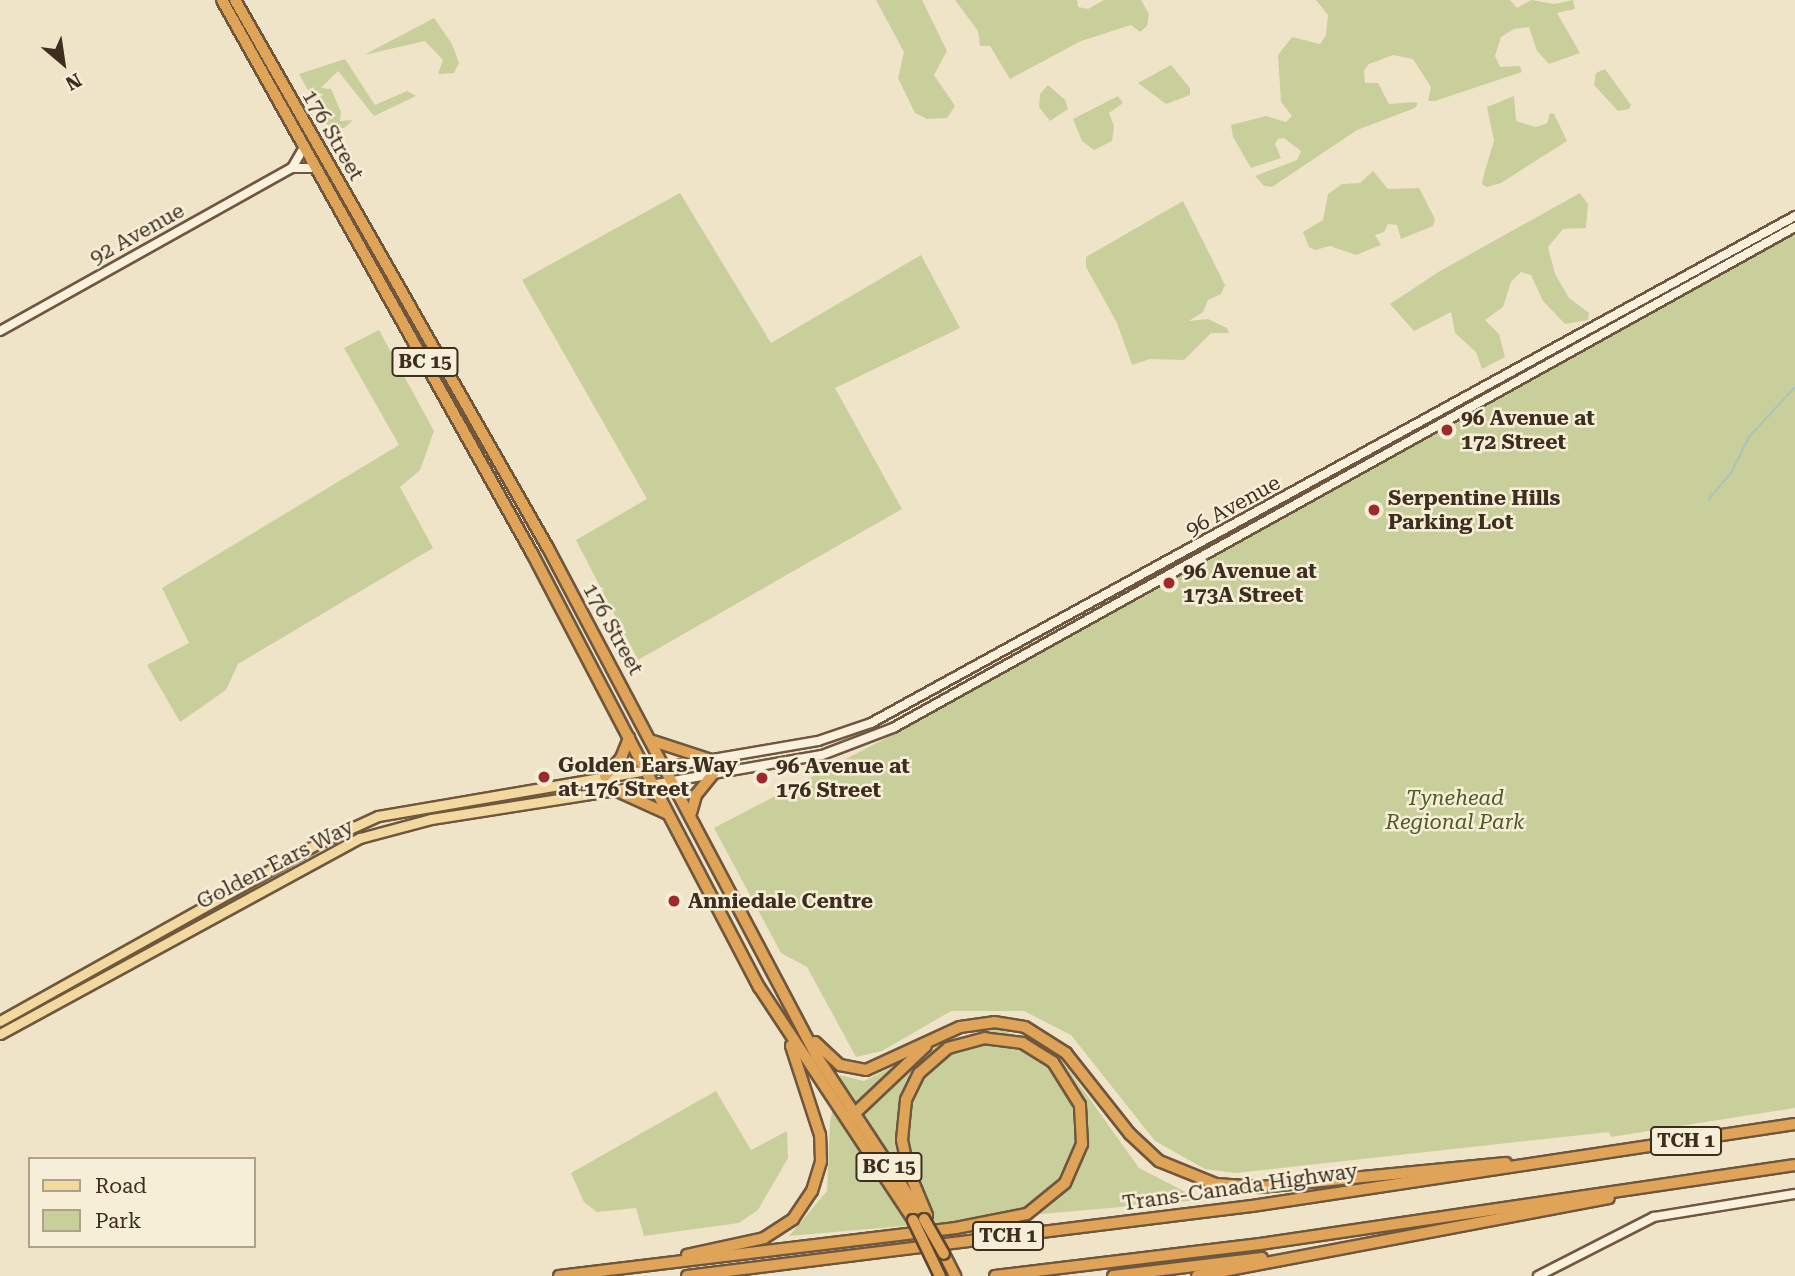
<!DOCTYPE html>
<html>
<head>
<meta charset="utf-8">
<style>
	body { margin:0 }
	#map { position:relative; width:1795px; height:1276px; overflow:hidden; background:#f0e4c8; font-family:"Roboto Serif",serif }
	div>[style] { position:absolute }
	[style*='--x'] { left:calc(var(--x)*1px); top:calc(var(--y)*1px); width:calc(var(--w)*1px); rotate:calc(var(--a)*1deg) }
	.green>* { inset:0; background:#c9cf9b }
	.stream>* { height:2px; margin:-1px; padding:0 1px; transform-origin:1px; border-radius:1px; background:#a9c4bc }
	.roads { filter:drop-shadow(2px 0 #6f573f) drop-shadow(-2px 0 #6f573f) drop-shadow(0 2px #6f573f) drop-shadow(0 -2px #6f573f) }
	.secondary>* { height:8px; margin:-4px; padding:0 4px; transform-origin:4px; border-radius:4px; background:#faf1dc }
	.primary>* { height:9px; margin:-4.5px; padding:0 4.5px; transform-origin:4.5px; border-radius:4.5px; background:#f3d9a0 }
	.highway>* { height:10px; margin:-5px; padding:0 5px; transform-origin:5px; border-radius:5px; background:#e0a458 }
	.bridges { filter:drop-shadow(2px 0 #5b4430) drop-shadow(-2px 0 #5b4430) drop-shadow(0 2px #5b4430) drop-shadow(0 -2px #5b4430) }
	.highway-bridge>* { height:10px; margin:-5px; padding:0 5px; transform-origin:5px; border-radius:5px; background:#e0a458 }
	.dots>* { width:19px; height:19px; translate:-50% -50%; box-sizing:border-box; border:4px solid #f7eed8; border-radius:50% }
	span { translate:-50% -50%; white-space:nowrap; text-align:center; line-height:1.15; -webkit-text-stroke:5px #f7eed8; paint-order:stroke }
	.shield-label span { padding:2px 5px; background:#f7eed8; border:2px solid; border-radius:5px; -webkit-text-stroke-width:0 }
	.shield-label { font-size:19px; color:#3d2e20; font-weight:700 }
	.street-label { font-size:21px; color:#3d2e20 }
	.poi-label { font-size:21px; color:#3d2e20; font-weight:700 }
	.left { translate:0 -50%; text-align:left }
	.park-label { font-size:21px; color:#4d5a26; font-style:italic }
	.legend { position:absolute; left:28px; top:1157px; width:228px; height:91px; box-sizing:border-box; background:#f7eed8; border:2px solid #ada18e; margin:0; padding:9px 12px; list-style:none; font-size:21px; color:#3d2e20 }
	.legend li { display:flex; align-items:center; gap:14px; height:35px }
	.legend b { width:35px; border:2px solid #ada18e }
	.north { position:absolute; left:28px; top:28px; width:70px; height:70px; -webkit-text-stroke:5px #f7eed8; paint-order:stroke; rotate:151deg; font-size:19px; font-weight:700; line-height:28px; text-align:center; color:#3d2e20 }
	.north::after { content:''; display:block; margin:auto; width:24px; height:32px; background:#3d2e20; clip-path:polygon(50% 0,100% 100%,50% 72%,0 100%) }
</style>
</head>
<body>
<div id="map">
	<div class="green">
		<i style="clip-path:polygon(876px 0,922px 0,947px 51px,934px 75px,955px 106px,947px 118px,927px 119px,915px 113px,898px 78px,904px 52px)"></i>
		<i style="clip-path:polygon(955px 0,1077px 0,1078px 7px,1088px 9px,1104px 0,1141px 0,1149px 14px,1147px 26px,1140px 32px,1131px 25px,1081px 41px,1010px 79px,990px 46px,980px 46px,978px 31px)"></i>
		<i style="clip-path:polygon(1316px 0,1510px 0,1517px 8px,1531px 0,1554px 4px,1573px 0,1575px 9px,1557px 13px,1580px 53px,1549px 64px,1537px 51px,1529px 27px,1514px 29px,1501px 37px,1495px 56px,1500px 67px,1520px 66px,1522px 72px,1435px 101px,1428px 101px,1431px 87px,1413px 59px,1393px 55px,1369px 64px,1364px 70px,1365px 83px,1378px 83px,1389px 104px,1414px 102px,1418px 103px,1415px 108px,1357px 130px,1272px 187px,1264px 186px,1255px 176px,1297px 160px,1301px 151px,1284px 138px,1278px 139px,1275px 144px,1281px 158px,1251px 168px,1233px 137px,1231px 125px,1266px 116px,1286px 122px,1292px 116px,1281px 102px,1278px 55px,1292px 37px,1320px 44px,1326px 35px,1328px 15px)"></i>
		<i style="clip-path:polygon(434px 18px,452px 44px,459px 63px,454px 73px,438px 74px,443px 60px,425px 41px,364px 55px)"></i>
		<i style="clip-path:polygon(345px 59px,375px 105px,407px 91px,416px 96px,374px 116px,338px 71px,321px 88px,331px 89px,341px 112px,340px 121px,353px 120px,344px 128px,330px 130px,299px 74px)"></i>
		<i style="clip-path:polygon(1171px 65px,1190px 88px,1190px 95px,1166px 104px,1138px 83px)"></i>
		<i style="clip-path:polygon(1605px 69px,1631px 105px,1629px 109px,1618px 111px,1594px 85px,1596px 73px)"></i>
		<i style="clip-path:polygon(1048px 85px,1065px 100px,1068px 109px,1050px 121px,1039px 107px,1040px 94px)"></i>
		<i style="clip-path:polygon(1118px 96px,1123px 103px,1109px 113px,1114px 126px,1112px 141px,1094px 150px,1082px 141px,1073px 119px)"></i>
		<i style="clip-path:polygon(1514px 96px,1516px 121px,1536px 127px,1547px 123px,1550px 113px,1554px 114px,1567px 141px,1501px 183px,1487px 187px,1482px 184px,1484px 174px,1494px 141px,1487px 107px)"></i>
		<i style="clip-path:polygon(1373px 171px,1388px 189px,1419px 188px,1435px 219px,1433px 226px,1401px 239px,1397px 225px,1388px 224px,1384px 232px,1375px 235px,1381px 245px,1356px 255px,1330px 246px,1315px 250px,1309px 247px,1303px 232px,1323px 220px,1328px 194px,1342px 184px,1360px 183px)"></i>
		<i style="clip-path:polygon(680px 193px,771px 343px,921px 255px,960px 328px,835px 388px,902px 509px,638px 660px,576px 540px,647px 499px,522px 280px)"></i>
		<i style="clip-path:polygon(1580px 193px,1588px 204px,1586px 228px,1563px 229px,1548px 247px,1555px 274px,1569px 298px,1589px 313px,1588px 320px,1565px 324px,1543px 301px,1531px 275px,1521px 272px,1511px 282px,1503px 307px,1485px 320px,1499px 334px,1505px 357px,1482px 369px,1476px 352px,1455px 333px,1451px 312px,1414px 331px,1390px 304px,1440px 271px)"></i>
		<i style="clip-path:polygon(1183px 201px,1225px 285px,1221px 294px,1208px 300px,1203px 312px,1189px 321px,1208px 319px,1227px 328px,1229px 333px,1211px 333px,1184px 360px,1150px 359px,1132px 365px,1117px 323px,1086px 267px,1086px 257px)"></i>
		<i style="clip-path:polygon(1795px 234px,1795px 1108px,1611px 1137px,1609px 1132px,1235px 1173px,1205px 1169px,1155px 1141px,1071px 1035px,1024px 1011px,951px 1011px,882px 1051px,856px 1057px,807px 967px,781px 953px,714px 828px,911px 725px)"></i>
		<i style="clip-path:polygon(379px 330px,434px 431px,420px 470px,400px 487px,433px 548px,238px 664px,226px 690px,180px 722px,147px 665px,189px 643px,162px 588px,399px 445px,344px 348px)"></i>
		<i style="clip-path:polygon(996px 1028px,1054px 1049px,1139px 1168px,1201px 1200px,789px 1236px,827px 1191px,830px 1122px,840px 1075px,864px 1081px,934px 1046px)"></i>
		<i style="clip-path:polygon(716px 1091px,751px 1150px,787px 1131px,788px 1158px,758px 1210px,739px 1223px,644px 1236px,636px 1208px,597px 1212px,584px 1202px,571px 1173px)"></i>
	</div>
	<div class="stream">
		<i style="--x:1709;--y:499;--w:34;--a:-50"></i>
		<i style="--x:1731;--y:473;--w:40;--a:-63.4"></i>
		<i style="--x:1749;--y:437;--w:68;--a:-47.4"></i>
	</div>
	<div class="roads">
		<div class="secondary">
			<i style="--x:292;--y:168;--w:24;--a:-60"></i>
			<i style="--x:0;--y:331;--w:334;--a:-29.2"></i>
			<i style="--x:292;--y:168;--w:24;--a:0"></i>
			<i style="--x:666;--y:767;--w:154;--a:-9.7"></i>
			<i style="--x:818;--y:741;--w:56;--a:-18.8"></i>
			<i style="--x:871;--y:723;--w:1054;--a:-28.75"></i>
			<i style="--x:673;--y:781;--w:151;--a:-9.9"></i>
			<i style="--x:822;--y:755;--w:76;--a:-20.8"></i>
			<i style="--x:893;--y:728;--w:1032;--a:-29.05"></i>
			<i style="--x:1538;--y:1276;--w:130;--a:-27"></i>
			<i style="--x:1654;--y:1217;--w:143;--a:-9.3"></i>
		</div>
		<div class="primary">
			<i style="--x:0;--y:1021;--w:365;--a:-29.2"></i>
			<i style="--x:319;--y:843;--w:65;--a:-24.6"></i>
			<i style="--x:378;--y:816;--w:292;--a:-9.7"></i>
			<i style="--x:0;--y:1034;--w:410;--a:-28.6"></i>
			<i style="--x:360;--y:838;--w:73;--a:-15"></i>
			<i style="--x:431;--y:819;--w:245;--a:-8.9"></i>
		</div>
		<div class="highway">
			<i style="--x:222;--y:0;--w:636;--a:60.74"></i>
			<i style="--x:533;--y:555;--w:488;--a:62.4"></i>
			<i style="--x:759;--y:987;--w:279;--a:56.5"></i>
			<i style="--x:235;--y:0;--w:631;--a:60.27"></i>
			<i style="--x:548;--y:548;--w:573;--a:62.14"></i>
			<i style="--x:816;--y:1055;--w:196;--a:56.6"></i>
			<i style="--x:653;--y:741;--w:58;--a:18.1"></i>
			<i style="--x:605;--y:776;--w:24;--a:-48"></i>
			<i style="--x:621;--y:758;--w:22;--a:-68"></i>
			<i style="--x:615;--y:790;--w:58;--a:24.4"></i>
			<i style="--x:691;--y:813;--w:19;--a:-74"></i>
			<i style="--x:696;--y:795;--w:27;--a:-51"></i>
			<i style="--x:815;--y:1042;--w:34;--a:43"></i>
			<i style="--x:840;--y:1065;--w:26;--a:11"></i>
			<i style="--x:866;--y:1070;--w:103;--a:-24.6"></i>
			<i style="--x:960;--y:1027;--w:34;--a:-8"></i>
			<i style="--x:994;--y:1022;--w:31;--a:9"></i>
			<i style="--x:1025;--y:1027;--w:49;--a:32.4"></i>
			<i style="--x:1066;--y:1053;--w:103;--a:51.7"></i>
			<i style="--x:1130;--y:1134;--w:40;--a:43"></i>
			<i style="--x:1159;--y:1161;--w:61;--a:22"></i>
			<i style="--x:1216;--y:1184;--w:44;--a:3.9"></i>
			<i style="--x:1260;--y:1187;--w:247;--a:-5.6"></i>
			<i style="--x:851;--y:1117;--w:103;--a:-43.4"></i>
			<i style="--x:944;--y:1254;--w:25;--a:63"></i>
			<i style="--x:687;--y:1255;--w:79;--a:-12.4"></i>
			<i style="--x:764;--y:1238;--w:35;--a:-33"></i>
			<i style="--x:793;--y:1219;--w:34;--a:-56"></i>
			<i style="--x:812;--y:1191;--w:31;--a:-73"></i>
			<i style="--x:821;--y:1161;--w:26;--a:-92"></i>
			<i style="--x:820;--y:1135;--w:94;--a:-108"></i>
			<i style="--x:559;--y:1276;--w:400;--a:-6.9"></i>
			<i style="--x:956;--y:1228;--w:72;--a:-11.2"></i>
			<i style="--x:1027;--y:1214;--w:49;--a:-39.2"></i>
			<i style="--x:1065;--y:1183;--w:43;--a:-66.4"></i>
			<i style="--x:1082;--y:1144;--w:39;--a:-93"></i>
			<i style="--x:1080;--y:1105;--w:51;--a:-122.1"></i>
			<i style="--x:1053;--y:1062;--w:36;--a:-148"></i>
			<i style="--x:1023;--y:1043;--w:38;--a:-173"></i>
			<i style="--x:985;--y:1038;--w:38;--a:165"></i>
			<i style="--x:948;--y:1048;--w:38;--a:139"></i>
			<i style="--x:919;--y:1073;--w:30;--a:116"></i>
			<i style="--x:906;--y:1100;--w:40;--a:95.7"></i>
			<i style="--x:902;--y:1140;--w:33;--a:78"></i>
			<i style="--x:909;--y:1172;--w:47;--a:67.3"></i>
			<i style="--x:687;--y:1276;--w:569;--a:-7.06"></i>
			<i style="--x:1252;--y:1206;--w:549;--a:-8.59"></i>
			<i style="--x:995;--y:1276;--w:267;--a:-6.9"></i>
			<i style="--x:1260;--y:1244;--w:541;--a:-8.4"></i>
			<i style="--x:1113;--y:1276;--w:150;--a:-6.9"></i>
			<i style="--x:1197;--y:1276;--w:419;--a:-10.7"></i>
		</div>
	</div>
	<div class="bridges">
		<div class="highway-bridge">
			<i style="--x:924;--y:1219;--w:40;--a:60.3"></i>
			<i style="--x:913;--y:1220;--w:62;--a:64.3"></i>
		</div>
	</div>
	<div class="dots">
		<i style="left:1447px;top:430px;background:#9e2a2b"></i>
		<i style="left:1374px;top:510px;background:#9e2a2b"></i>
		<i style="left:1169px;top:583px;background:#9e2a2b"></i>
		<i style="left:544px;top:777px;background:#9e2a2b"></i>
		<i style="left:762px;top:778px;background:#9e2a2b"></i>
		<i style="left:674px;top:901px;background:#9e2a2b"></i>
	</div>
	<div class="shield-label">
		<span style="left:425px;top:362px">BC 15</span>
		<span style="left:1686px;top:1141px">TCH 1</span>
		<span style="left:889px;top:1167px">BC 15</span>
		<span style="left:1008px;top:1236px">TCH 1</span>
	</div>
	<div class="street-label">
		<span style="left:333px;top:135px;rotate:60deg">176 Street</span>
		<span style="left:137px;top:234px;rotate:-29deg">92 Avenue</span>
		<span style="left:1233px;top:506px;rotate:-29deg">96 Avenue</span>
		<span style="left:613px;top:629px;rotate:61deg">176 Street</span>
		<span style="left:275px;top:864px;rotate:-27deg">Golden Ears Way</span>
		<span style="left:1240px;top:1187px;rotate:-8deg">Trans-Canada Highway</span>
	</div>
	<div class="poi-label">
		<span class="left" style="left:1461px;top:430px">96 Avenue at<br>172 Street</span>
		<span class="left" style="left:1388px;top:510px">Serpentine Hills<br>Parking Lot</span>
		<span class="left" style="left:1183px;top:583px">96 Avenue at<br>173A Street</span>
		<span class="left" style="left:558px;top:777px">Golden Ears Way<br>at 176 Street</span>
		<span class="left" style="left:776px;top:778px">96 Avenue at<br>176 Street</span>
		<span class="left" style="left:688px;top:901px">Anniedale Centre</span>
	</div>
	<div class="park-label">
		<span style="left:1455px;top:810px">Tynehead<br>Regional Park</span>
	</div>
	<ul class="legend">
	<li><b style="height:9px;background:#f3d9a0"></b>Road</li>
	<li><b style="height:19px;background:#c9cf9b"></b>Park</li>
	</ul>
	<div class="north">N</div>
</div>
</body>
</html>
